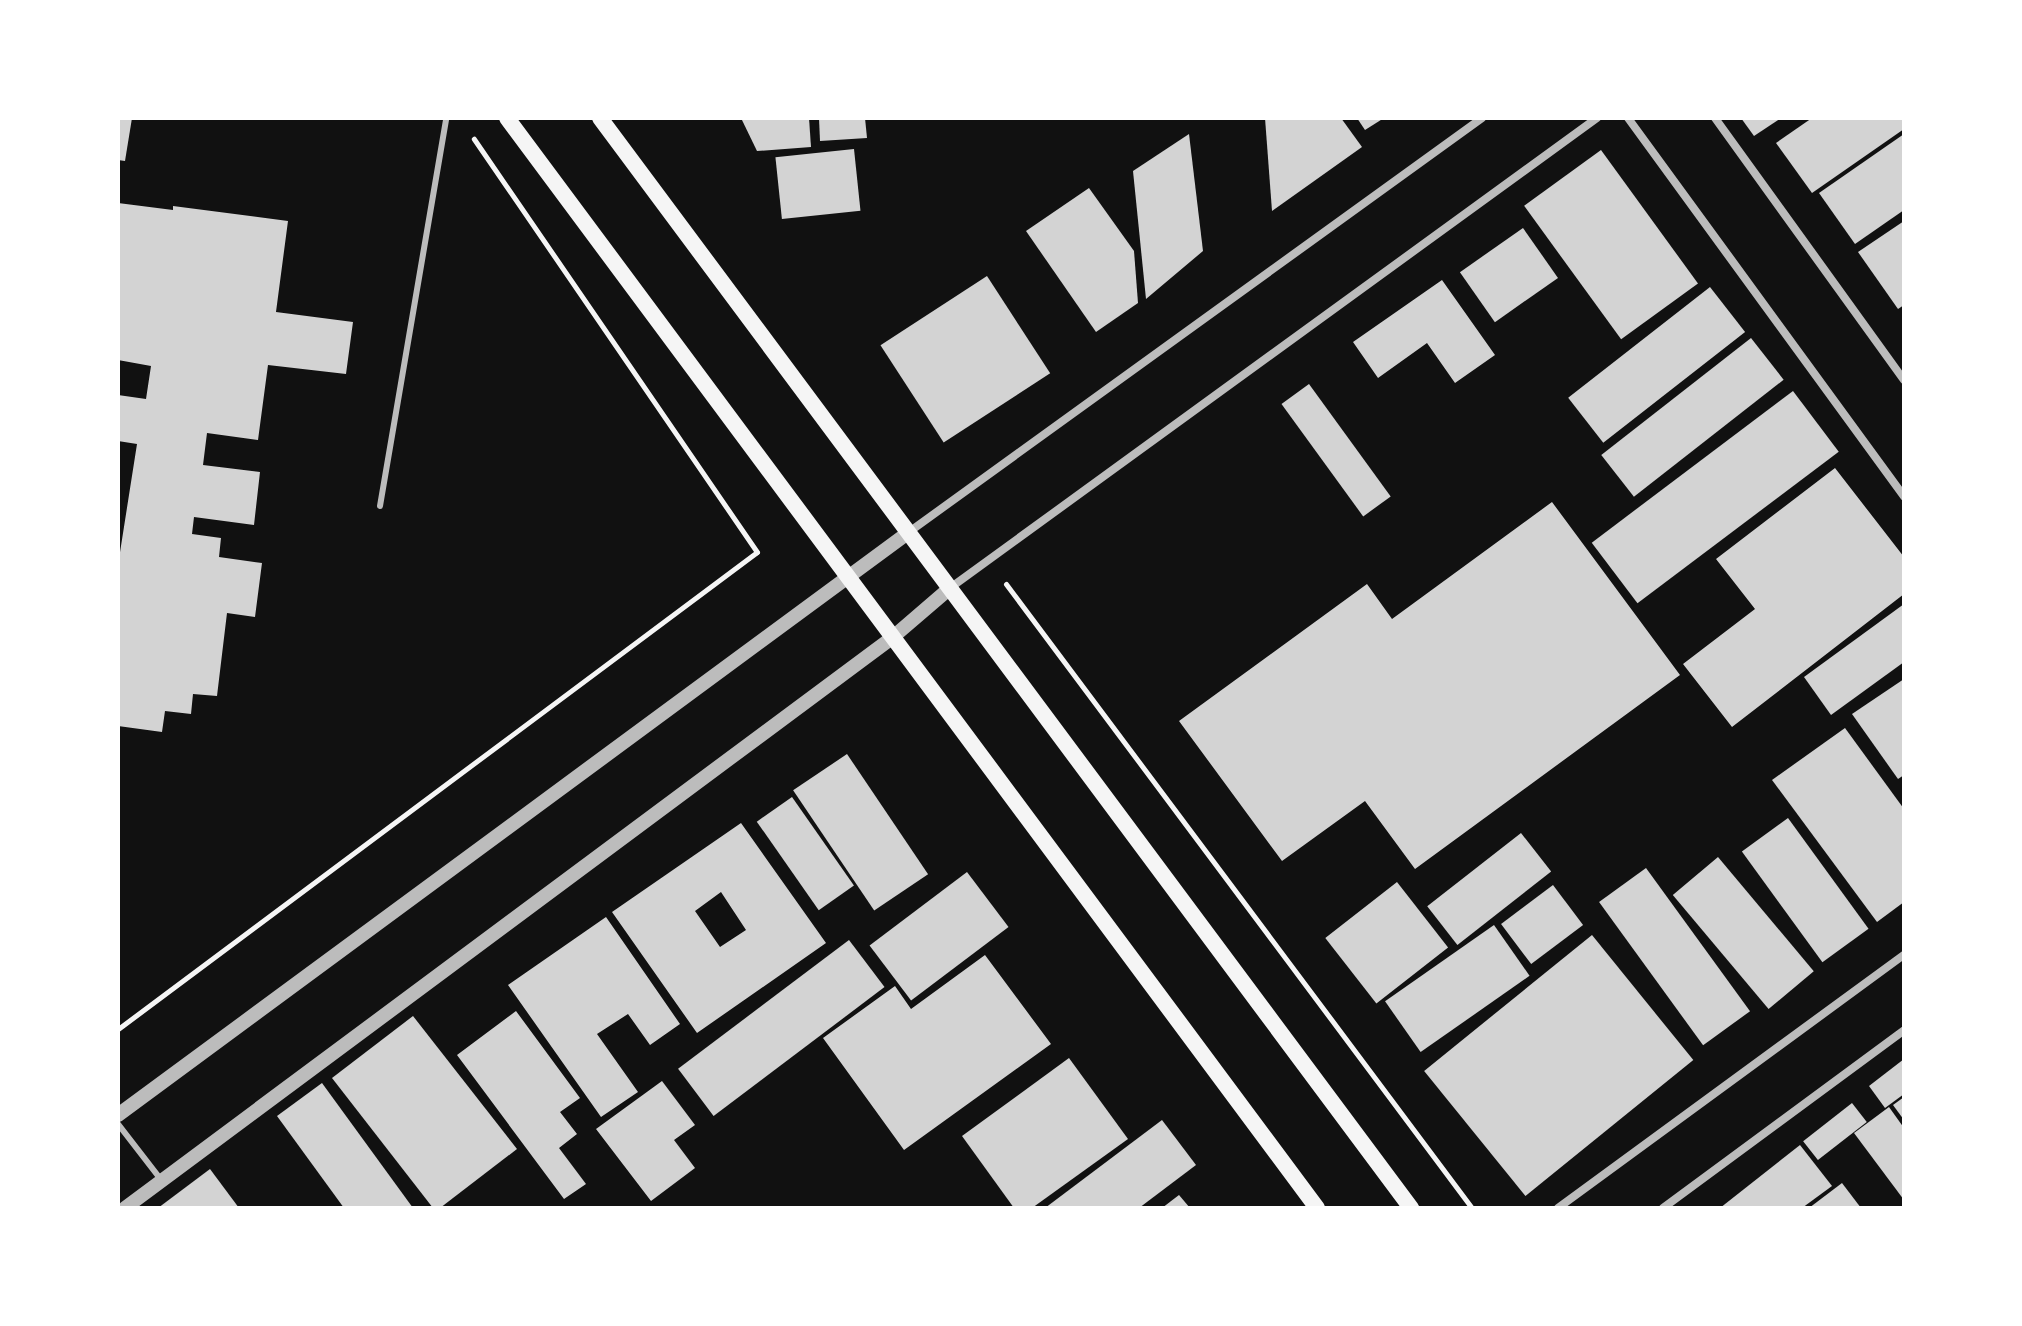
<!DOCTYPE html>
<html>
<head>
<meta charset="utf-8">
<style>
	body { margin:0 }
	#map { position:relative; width:2022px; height:1326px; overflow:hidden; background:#111; font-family:Spectral,serif }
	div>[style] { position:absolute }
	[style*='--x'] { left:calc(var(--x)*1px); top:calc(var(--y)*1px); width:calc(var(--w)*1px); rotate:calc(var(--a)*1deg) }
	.building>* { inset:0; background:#d3d3d3; transform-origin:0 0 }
	.path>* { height:5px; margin:-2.5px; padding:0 2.5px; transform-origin:2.5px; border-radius:2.5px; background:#f5f5f5 }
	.service>* { height:6px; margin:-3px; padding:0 3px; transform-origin:3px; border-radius:3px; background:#bcbcbc }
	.minor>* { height:8px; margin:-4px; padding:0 4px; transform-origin:4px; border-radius:4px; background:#bcbcbc }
	.tertiary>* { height:14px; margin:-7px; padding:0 7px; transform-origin:7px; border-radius:7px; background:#bcbcbc }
	.secondary>* { height:16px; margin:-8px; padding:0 8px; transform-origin:8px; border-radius:8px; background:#f5f5f5 }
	span { translate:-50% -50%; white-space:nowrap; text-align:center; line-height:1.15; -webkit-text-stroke:8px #fff; paint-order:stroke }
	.frame { position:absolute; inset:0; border:120px solid #fff; pointer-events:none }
</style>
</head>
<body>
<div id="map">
	<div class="building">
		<i style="clip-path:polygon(118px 118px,132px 118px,125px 161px,118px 160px)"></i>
		<i style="clip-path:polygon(741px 118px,809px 118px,811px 147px,757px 151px)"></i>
		<i style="clip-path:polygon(819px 118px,865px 118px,867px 138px,820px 141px)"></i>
		<i style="clip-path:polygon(1265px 118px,1341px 118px,1362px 147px,1272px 211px)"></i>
		<i style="clip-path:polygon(1357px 118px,1384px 118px,1365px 130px)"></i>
		<i style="clip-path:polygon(1741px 118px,1781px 118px,1754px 136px)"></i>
		<i style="clip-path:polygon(1812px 118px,1904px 118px,1904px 129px,1812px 193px,1776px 143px)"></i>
		<i style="clip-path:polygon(1189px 134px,1203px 251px,1146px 299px,1133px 171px)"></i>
		<i style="clip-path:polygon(1904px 134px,1904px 210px,1855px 244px,1819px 193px)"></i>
		<i style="left:854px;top:149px;width:62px;height:79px;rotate:84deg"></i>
		<i style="left:1601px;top:150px;width:165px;height:95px;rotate:54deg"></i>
		<i style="clip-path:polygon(1089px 188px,1134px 251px,1138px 303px,1096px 332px,1026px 231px)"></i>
		<i style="clip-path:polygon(118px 203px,173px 210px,173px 206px,288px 221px,276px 312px,353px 322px,346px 374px,268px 365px,258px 440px,207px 433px,203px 465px,260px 472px,254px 525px,194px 517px,192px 534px,221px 538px,219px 557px,262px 563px,255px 617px,227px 613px,217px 696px,193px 694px,191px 714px,165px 711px,162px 732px,118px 726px,118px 565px,137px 444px,118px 441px,118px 395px,146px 399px,151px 366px,118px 360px)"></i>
		<i style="clip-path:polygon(1904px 221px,1904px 305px,1898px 309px,1858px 252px)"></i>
		<i style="left:1523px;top:228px;width:61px;height:77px;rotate:55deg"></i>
		<i style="left:987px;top:276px;width:116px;height:127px;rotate:57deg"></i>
		<i style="clip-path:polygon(1442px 280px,1495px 355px,1455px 383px,1427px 343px,1378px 378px,1353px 342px)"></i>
		<i style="left:1710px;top:287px;width:57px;height:180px;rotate:52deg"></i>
		<i style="left:1751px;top:338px;width:53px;height:190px;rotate:52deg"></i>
		<i style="left:1309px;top:384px;width:139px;height:34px;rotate:54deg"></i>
		<i style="left:1793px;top:391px;width:76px;height:252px;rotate:53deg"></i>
		<i style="clip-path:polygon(1835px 468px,1904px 557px,1904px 594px,1732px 727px,1683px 664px,1755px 609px,1716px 559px)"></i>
		<i style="clip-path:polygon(1552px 502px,1680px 675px,1415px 869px,1365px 801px,1282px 861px,1179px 721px,1367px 584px,1392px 619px)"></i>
		<i style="clip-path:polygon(1904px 604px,1904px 662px,1831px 715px,1804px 677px)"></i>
		<i style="clip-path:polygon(1904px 679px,1904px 775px,1898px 779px,1852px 714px)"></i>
		<i style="clip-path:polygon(1845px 728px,1904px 809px,1904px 902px,1877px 922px,1772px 780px)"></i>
		<i style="left:847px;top:754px;width:145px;height:65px;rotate:56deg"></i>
		<i style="left:792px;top:797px;width:108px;height:43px;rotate:55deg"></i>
		<i style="left:1788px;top:818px;width:137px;height:57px;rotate:54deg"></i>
		<i style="clip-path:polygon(evenodd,741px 823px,826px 943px,697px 1033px,612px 912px,741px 823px,721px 892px,746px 930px,720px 947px,695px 911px,721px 892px)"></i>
		<i style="left:1521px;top:833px;width:49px;height:119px;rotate:52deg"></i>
		<i style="left:1718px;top:857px;width:149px;height:59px;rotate:50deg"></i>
		<i style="left:1646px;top:868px;width:177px;height:58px;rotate:54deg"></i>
		<i style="left:967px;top:872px;width:69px;height:122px;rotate:53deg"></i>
		<i style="left:1397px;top:882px;width:83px;height:91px;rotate:52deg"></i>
		<i style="left:1553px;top:885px;width:50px;height:65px;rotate:53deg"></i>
		<i style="clip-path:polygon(606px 917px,680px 1024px,650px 1045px,628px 1014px,597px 1034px,638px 1092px,601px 1117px,508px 985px)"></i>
		<i style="left:1494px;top:925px;width:62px;height:133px;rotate:55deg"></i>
		<i style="left:1592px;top:935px;width:161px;height:216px;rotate:51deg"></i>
		<i style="left:849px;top:940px;width:59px;height:214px;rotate:53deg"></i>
		<i style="clip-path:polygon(985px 955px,1051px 1044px,904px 1150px,823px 1038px,895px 986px,911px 1009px)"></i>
		<i style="clip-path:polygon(516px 1011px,580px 1098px,560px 1112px,577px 1134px,559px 1148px,586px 1184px,564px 1199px,457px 1055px)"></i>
		<i style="clip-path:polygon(413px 1016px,517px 1149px,440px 1208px,433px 1208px,332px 1078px)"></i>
		<i style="clip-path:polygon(1069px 1058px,1128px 1139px,1032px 1208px,1014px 1208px,962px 1136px)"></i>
		<i style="clip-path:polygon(1904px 1059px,1904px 1094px,1885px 1108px,1869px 1086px)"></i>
		<i style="clip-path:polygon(662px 1081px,695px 1125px,674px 1140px,695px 1168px,651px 1201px,596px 1129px)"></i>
		<i style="clip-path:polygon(322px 1083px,413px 1208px,344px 1208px,277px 1116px)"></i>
		<i style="clip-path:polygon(1904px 1097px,1904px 1120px,1893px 1105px)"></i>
		<i style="left:1852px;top:1103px;width:24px;height:62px;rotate:52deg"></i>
		<i style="clip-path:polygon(1889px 1107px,1904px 1128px,1904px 1200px,1854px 1133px)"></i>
		<i style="clip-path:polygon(1162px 1120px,1196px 1165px,1139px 1208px,1045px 1208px)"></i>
		<i style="clip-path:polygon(1800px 1145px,1832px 1186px,1802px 1208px,1720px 1208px)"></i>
		<i style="clip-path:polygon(210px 1169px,239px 1208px,158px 1208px)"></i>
		<i style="clip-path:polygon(1842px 1183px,1861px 1208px,1809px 1208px)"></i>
		<i style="clip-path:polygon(1179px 1195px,1190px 1208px,1162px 1208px)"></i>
	</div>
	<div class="path">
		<i style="--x:1006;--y:584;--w:779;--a:53.25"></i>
		<i style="--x:118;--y:1029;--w:797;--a:-36.74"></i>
		<i style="--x:757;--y:552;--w:501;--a:-124.42"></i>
	</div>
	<div class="service">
		<i style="--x:380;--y:506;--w:394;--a:-80.3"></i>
		<i style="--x:118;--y:1124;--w:72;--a:52.3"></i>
	</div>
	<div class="minor">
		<i style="--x:1628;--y:118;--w:469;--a:53.9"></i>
		<i style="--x:1715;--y:118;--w:323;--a:54.2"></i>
		<i style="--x:909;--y:532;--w:707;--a:-35.85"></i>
		<i style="--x:950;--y:588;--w:800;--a:-36"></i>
		<i style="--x:1558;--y:1208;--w:429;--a:-36.2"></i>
		<i style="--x:1663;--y:1208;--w:300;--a:-36.4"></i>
	</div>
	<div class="tertiary">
		<i style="--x:118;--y:1115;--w:983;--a:-36.39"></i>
		<i style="--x:125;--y:1208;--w:957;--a:-36.63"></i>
		<i style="--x:893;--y:637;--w:75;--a:-40.7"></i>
	</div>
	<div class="secondary">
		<i style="--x:507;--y:118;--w:1358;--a:53.38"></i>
		<i style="--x:600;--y:118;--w:1359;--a:53.35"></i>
	</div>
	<div class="frame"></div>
</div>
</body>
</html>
